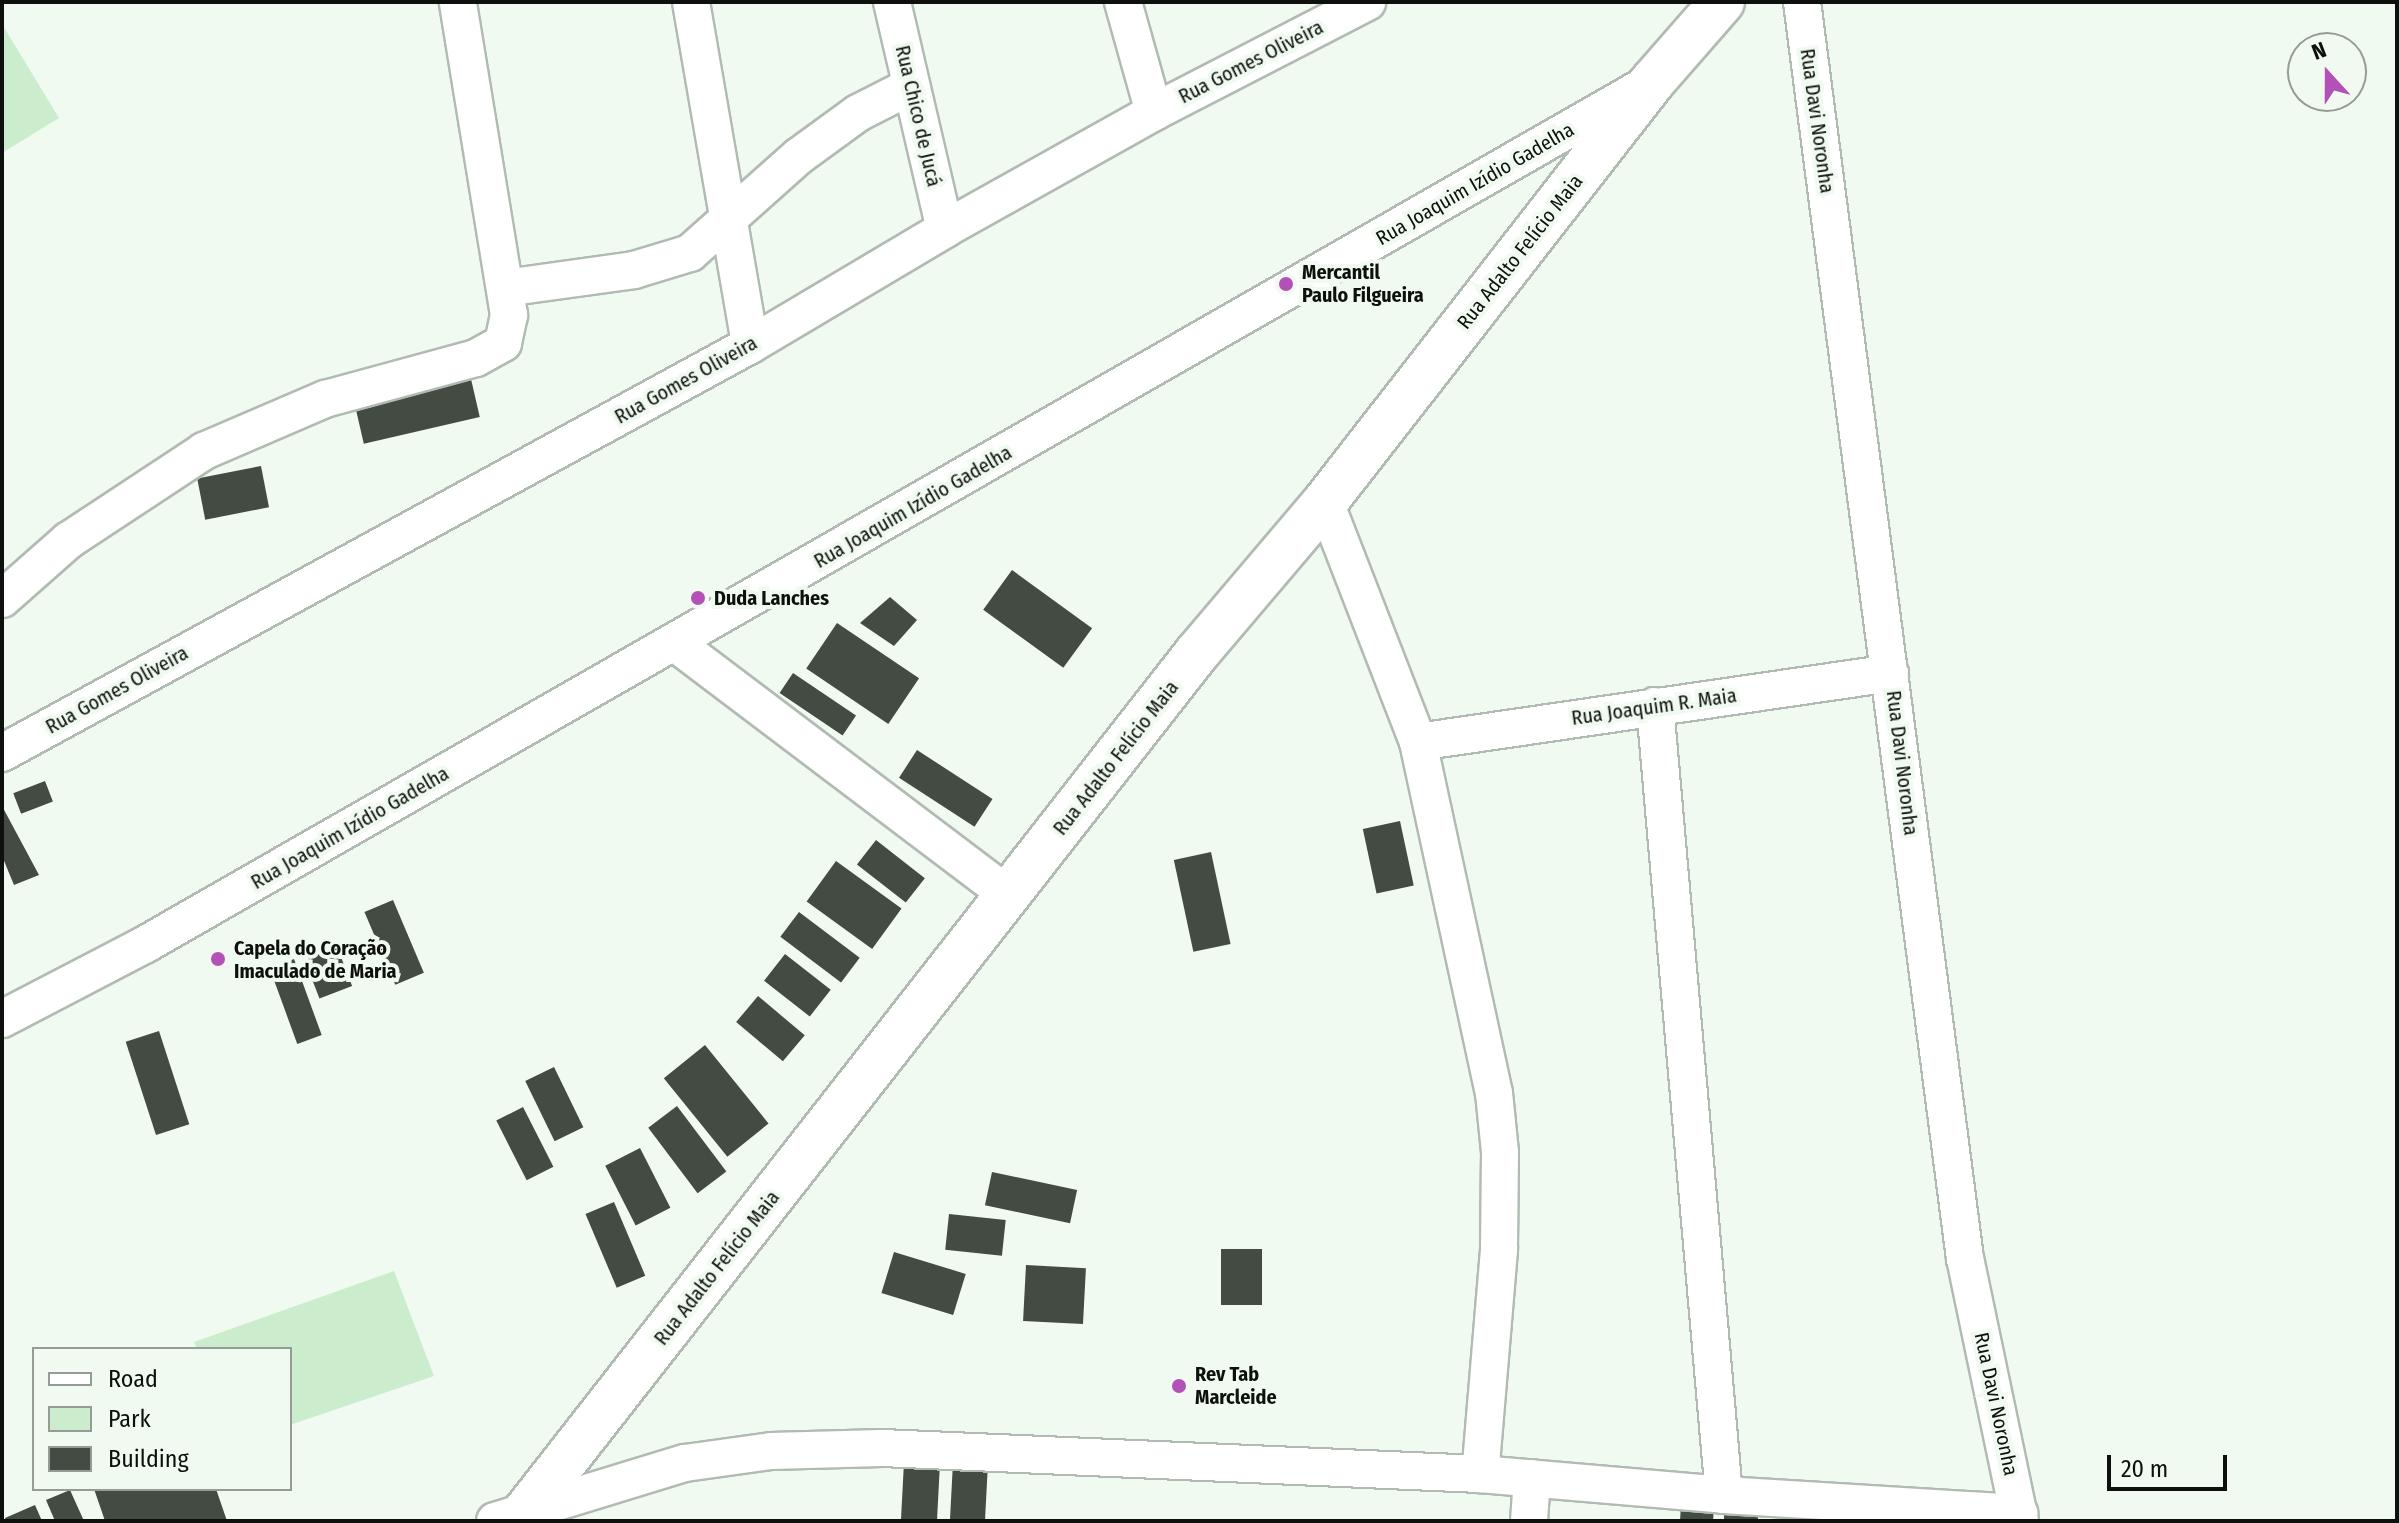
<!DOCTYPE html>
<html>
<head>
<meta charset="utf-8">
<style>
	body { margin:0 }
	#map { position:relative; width:2399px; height:1523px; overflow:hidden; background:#f0faf0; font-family:"Fira Sans Condensed",sans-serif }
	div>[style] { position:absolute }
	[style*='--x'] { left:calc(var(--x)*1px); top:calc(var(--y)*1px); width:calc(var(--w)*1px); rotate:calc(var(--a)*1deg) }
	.green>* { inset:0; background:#ccedcd }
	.building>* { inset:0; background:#434b43; transform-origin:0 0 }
	.roads { filter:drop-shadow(2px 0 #b1bbb2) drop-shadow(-2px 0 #b1bbb2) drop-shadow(0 2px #b1bbb2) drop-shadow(0 -2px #b1bbb2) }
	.minor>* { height:36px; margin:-18px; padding:0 18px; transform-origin:18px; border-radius:18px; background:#fff }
	.tertiary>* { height:44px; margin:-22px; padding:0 22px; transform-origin:22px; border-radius:22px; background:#fff }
	.dots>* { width:22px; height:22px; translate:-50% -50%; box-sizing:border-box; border:4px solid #f0faf0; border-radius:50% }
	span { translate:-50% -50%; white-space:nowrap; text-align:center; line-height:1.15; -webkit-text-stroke:8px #f0faf0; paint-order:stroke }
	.street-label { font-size:20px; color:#0d100d }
	.poi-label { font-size:20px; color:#0d100d; font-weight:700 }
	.left { translate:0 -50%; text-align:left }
	.frame { position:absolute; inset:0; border:4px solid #0d100d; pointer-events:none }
	.legend { position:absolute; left:32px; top:1347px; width:260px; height:144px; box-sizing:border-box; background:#f0faf0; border:2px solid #959c95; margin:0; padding:10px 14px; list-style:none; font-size:24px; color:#0d100d }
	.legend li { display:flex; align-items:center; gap:16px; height:40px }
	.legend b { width:40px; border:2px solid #959c95 }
	.north { position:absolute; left:2287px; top:32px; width:80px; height:80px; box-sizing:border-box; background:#f0faf0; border:2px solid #959c95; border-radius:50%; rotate:339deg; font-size:22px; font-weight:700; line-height:32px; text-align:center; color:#0d100d }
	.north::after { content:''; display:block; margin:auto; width:28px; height:36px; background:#b451b8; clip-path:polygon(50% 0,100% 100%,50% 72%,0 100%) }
	.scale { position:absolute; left:2107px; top:1455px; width:120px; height:36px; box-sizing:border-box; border:4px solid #0d100d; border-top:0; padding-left:10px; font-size:24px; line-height:28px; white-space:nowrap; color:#0d100d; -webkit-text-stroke:6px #f0faf0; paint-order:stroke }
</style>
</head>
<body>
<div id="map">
	<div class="green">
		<i style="clip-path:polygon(2px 24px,59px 118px,2px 153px)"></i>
		<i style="clip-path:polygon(394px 1271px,434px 1376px,290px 1425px,290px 1349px,197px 1349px,194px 1342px)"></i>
	</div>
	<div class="building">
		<i style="left:471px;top:379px;width:39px;height:119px;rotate:77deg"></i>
		<i style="left:261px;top:466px;width:42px;height:65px;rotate:79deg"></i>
		<i style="left:1012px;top:570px;width:99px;height:49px;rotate:36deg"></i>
		<i style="clip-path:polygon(890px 597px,917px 620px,894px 646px,860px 623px)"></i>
		<i style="left:837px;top:623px;width:99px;height:55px;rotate:34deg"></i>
		<i style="left:793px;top:673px;width:76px;height:24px;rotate:34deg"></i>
		<i style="left:917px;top:750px;width:90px;height:33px;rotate:33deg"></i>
		<i style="left:45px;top:781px;width:22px;height:34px;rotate:69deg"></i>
		<i style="clip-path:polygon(2px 806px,39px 875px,14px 885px,2px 856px)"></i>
		<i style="left:1400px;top:821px;width:66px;height:38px;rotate:78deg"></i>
		<i style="left:876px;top:840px;width:62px;height:31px;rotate:38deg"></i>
		<i style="left:1211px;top:852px;width:94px;height:38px;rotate:78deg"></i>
		<i style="left:836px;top:861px;width:81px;height:50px;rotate:36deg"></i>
		<i style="left:393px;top:900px;width:79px;height:31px;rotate:67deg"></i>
		<i style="left:799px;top:912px;width:76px;height:31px;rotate:37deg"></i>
		<i style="left:336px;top:944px;width:45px;height:35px;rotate:69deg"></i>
		<i style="left:785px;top:954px;width:58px;height:34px;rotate:38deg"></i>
		<i style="left:294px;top:959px;width:81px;height:26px;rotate:70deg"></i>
		<i style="left:758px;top:996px;width:61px;height:34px;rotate:40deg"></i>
		<i style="left:159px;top:1031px;width:98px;height:35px;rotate:72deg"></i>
		<i style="left:705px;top:1045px;width:101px;height:53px;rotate:51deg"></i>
		<i style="left:554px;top:1067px;width:67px;height:32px;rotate:64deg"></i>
		<i style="left:677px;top:1106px;width:82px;height:36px;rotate:53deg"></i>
		<i style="left:523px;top:1107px;width:67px;height:30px;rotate:63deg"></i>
		<i style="left:640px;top:1148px;width:67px;height:39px;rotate:63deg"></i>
		<i style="left:992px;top:1172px;width:87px;height:34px;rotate:12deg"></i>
		<i style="left:614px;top:1202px;width:80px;height:31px;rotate:67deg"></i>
		<i style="left:949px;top:1214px;width:57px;height:36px;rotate:6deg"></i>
		<i style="left:1221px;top:1249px;width:41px;height:56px"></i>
		<i style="left:894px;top:1252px;width:75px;height:43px;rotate:17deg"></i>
		<i style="left:1026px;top:1265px;width:60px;height:56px;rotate:3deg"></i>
		<i style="left:904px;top:1462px;width:36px;height:59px;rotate:3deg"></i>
		<i style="left:953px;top:1462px;width:35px;height:59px;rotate:3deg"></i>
		<i style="clip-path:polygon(94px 1489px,216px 1489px,227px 1521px,105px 1521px)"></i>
		<i style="clip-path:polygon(70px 1490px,84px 1521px,55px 1521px,46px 1500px)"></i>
		<i style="left:1681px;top:1503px;width:33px;height:18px;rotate:3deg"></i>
		<i style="clip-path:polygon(35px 1505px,42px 1521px,6px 1521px,5px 1518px)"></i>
		<i style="clip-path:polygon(1724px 1514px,1758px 1516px,1758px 1521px,1724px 1521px)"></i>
	</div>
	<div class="roads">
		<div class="minor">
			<i style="--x:691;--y:2;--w:348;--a:80.2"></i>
			<i style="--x:892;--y:2;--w:233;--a:76.9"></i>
			<i style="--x:1123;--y:2;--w:114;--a:74.3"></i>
			<i style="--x:1802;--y:2;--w:1267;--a:82.61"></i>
			<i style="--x:1965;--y:1258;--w:269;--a:78.2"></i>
			<i style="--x:505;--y:288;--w:130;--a:-7.9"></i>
			<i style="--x:634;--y:270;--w:59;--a:-16.9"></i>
			<i style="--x:690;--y:253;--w:146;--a:-41.7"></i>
			<i style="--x:799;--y:156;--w:73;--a:-36.1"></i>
			<i style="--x:858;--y:113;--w:59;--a:-27"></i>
			<i style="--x:1325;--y:502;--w:257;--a:68.8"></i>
			<i style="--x:1418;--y:742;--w:359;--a:77.8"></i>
			<i style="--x:1494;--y:1093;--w:59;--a:84.2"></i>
			<i style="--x:1500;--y:1152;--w:98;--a:90.6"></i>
			<i style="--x:1499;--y:1250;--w:225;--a:94.8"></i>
			<i style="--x:2;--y:599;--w:89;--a:-41.4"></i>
			<i style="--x:69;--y:540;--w:162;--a:-33.4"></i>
			<i style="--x:204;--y:451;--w:132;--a:-23.3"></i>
			<i style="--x:325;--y:399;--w:156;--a:-15.2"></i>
			<i style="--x:476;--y:358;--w:31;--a:-29"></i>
			<i style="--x:503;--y:343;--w:29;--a:-78"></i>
			<i style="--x:509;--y:315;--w:317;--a:-99.3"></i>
			<i style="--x:675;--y:643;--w:420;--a:37.1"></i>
			<i style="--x:1655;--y:706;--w:792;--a:85"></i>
			<i style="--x:1418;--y:742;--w:477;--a:-8.3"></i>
			<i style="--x:2;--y:753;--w:852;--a:-28.61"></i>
			<i style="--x:750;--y:345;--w:227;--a:-30.7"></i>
			<i style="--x:945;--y:229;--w:240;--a:-29.2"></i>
			<i style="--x:1154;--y:112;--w:240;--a:-27.3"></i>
			<i style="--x:2;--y:1019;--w:162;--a:-27.5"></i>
			<i style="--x:146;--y:944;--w:1729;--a:-29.8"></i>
			<i style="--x:495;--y:1521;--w:199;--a:-17"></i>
			<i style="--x:685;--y:1463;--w:87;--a:-7.9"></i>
			<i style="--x:771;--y:1451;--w:111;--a:-1.5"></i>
			<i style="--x:882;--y:1448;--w:599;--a:2.49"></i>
			<i style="--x:1480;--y:1474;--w:245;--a:4.9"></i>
			<i style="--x:1724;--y:1495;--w:296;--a:3.5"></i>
			<i style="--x:1529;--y:1521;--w:43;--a:-86"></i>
		</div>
		<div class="tertiary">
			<i style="--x:518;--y:1521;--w:1102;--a:-51.97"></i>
			<i style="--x:1197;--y:653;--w:198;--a:-49.7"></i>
			<i style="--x:1325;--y:502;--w:534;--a:-52.08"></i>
			<i style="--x:1653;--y:81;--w:105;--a:-48.9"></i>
		</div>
	</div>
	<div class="dots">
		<i style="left:1286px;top:284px;background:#b451b8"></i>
		<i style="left:698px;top:598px;background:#b451b8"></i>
		<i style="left:218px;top:959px;background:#b451b8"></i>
		<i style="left:1179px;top:1386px;background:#b451b8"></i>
	</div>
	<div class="street-label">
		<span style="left:1251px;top:62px;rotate:-27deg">Rua Gomes Oliveira</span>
		<span style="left:918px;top:116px;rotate:77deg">Rua Chico de Jucá</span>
		<span style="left:1817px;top:121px;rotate:82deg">Rua Davi Noronha</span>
		<span style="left:1475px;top:184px;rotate:-30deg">Rua Joaquim Izídio Gadelha</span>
		<span style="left:1520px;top:252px;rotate:-52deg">Rua Adalto Felício Maia</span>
		<span style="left:686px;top:380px;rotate:-29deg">Rua Gomes Oliveira</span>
		<span style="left:913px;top:507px;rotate:-30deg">Rua Joaquim Izídio Gadelha</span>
		<span style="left:117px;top:690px;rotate:-29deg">Rua Gomes Oliveira</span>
		<span style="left:1654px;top:707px;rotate:-8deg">Rua Joaquim R. Maia</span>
		<span style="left:1116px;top:758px;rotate:-52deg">Rua Adalto Felício Maia</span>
		<span style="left:1902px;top:763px;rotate:83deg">Rua Davi Noronha</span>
		<span style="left:350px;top:828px;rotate:-30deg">Rua Joaquim Izídio Gadelha</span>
		<span style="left:717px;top:1268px;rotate:-52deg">Rua Adalto Felício Maia</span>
		<span style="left:1996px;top:1404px;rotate:78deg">Rua Davi Noronha</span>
	</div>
	<div class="poi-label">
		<span class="left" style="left:1302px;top:284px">Mercantil<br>Paulo Filgueira</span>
		<span class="left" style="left:714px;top:598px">Duda Lanches</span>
		<span class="left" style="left:234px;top:960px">Capela do Coração<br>Imaculado de Maria</span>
		<span class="left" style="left:1195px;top:1386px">Rev Tab<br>Marcleide</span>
	</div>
	<div class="frame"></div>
	<ul class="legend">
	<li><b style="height:10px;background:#fff"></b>Road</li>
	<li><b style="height:22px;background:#ccedcd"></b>Park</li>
	<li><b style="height:22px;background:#434b43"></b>Building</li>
	</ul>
	<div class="north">N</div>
	<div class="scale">20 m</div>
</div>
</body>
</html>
